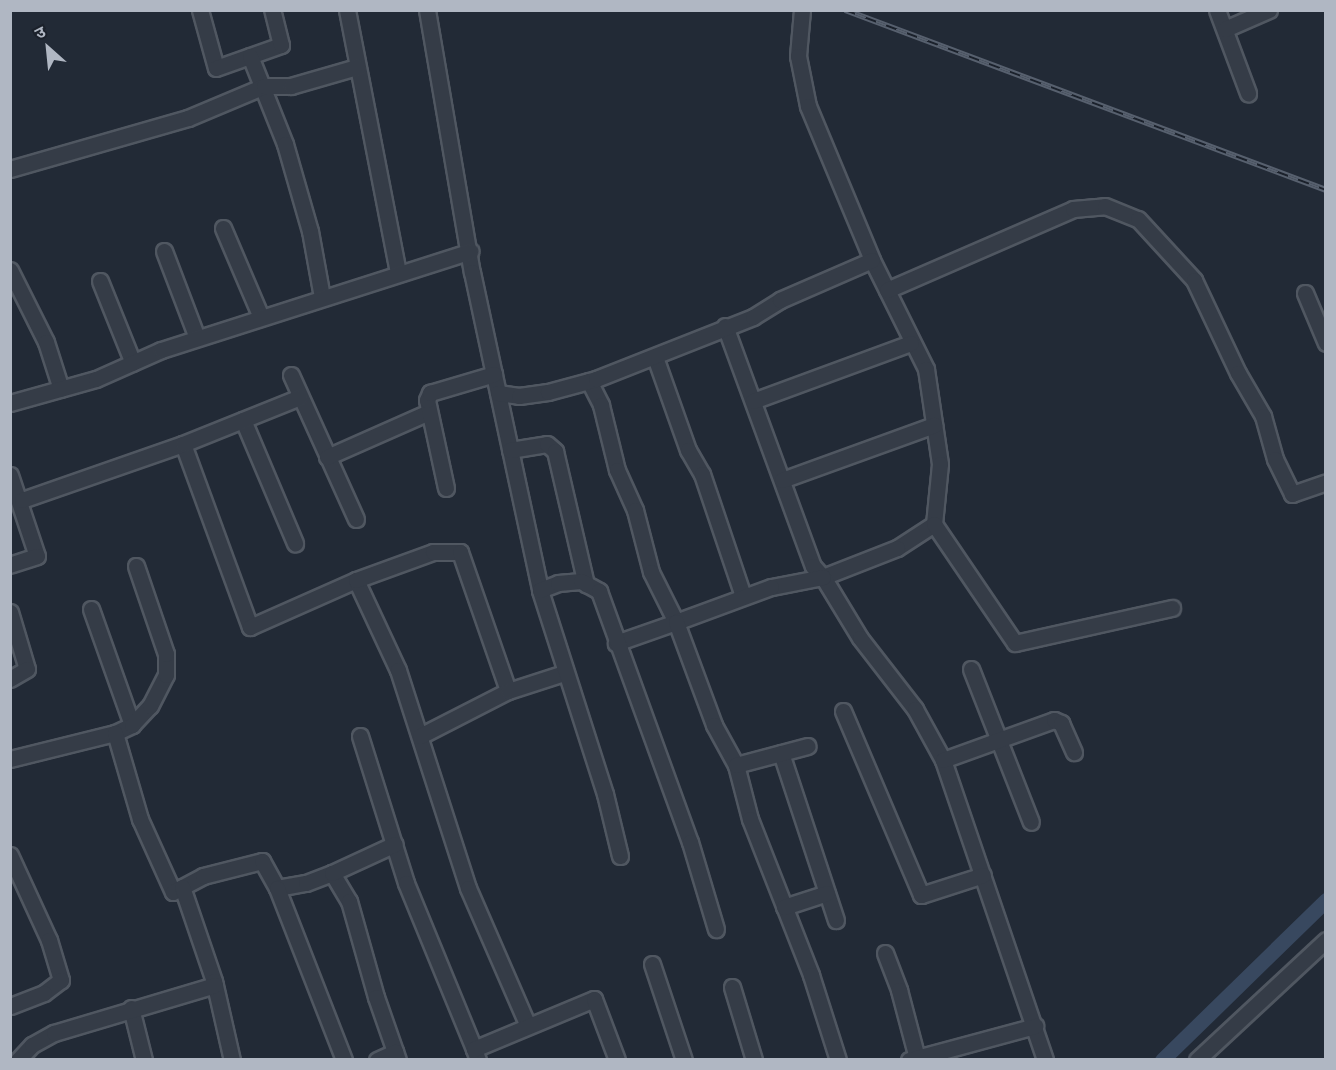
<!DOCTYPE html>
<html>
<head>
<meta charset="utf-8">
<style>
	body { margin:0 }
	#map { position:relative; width:1336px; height:1070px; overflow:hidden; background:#222a36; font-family:"Noto Sans","Noto Sans Devanagari",sans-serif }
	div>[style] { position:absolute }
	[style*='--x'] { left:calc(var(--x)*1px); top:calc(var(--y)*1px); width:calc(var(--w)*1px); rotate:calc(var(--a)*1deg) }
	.canal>* { height:15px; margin:-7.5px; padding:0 7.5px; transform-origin:7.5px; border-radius:7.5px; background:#38485f }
	.roads { filter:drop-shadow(2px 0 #505761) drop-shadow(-2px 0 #505761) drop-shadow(0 2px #505761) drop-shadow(0 -2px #505761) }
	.minor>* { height:15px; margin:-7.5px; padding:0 7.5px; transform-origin:7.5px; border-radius:7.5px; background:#353c47 }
	.rail>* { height:6px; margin-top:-3px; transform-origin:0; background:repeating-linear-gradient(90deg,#1b212b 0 11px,#57606e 0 22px); box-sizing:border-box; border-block:2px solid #57606e }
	span { translate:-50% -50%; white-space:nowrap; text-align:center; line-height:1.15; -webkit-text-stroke:5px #1b212b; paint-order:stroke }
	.frame { position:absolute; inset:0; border:12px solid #b0b7c3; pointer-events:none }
	.north { position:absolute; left:18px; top:18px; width:60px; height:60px; -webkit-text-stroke:4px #1b212b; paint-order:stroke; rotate:333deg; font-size:16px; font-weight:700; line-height:24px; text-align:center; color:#b0b7c3 }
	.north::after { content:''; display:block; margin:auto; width:21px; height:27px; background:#b0b7c3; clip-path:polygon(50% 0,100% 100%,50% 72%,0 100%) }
</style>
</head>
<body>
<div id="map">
	<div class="canal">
		<i style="--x:1162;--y:1060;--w:229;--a:-44.3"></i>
	</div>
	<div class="roads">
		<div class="minor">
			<i style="--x:200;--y:10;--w:60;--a:74.6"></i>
			<i style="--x:216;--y:68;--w:69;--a:-19.5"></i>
			<i style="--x:281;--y:45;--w:36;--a:-104"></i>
			<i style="--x:347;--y:10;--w:268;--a:79"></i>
			<i style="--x:427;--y:10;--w:266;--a:80.3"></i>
			<i style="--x:472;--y:272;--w:325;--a:77.9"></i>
			<i style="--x:802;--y:10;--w:46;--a:95"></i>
			<i style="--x:798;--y:56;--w:51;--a:78.7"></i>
			<i style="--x:808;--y:106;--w:167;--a:67.4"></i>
			<i style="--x:872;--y:260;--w:122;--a:63.6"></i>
			<i style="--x:926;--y:369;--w:96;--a:81.6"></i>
			<i style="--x:940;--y:464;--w:60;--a:95.7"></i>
			<i style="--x:934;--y:524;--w:44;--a:147"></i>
			<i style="--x:897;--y:548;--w:79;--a:158.6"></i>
			<i style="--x:823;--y:577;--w:71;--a:58.8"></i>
			<i style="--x:860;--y:638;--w:90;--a:52.2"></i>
			<i style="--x:915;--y:709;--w:58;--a:61.2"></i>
			<i style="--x:943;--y:760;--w:317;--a:71.2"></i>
			<i style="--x:1217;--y:10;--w:89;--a:69.5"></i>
			<i style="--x:1225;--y:29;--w:48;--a:-23.4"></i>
			<i style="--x:250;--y:56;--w:95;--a:68.3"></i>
			<i style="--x:285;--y:144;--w:91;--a:74"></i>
			<i style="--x:310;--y:231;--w:67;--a:79.7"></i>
			<i style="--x:10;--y:169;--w:185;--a:-16"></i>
			<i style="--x:188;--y:118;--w:82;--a:-22.8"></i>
			<i style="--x:264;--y:86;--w:27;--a:0"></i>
			<i style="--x:291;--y:86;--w:69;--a:-16.1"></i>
			<i style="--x:223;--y:228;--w:97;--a:66.9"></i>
			<i style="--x:164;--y:251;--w:93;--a:69.2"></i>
			<i style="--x:10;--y:270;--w:80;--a:63.4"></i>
			<i style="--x:46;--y:342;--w:49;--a:72.3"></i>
			<i style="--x:100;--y:281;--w:88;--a:68.1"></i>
			<i style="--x:887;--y:290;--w:203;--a:-23.5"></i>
			<i style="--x:1073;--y:209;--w:32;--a:-5"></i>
			<i style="--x:1105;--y:206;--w:35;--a:22"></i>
			<i style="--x:1138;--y:219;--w:83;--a:47.4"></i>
			<i style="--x:1194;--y:280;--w:103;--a:64.7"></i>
			<i style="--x:1238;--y:373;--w:50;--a:59.8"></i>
			<i style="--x:1263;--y:416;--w:45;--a:74.4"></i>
			<i style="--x:1275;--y:459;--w:39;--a:64"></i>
			<i style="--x:1292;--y:494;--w:36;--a:-19"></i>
			<i style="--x:1305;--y:293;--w:54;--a:67.2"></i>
			<i style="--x:725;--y:326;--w:256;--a:69.9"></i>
			<i style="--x:813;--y:566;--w:15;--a:48"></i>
			<i style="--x:655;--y:357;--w:99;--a:70.5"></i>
			<i style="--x:688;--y:450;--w:28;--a:60"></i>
			<i style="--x:702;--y:474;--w:129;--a:71.4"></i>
			<i style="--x:291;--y:375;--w:158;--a:65.7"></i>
			<i style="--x:589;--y:381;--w:27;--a:63"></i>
			<i style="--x:601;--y:405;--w:67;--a:76.2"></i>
			<i style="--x:617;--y:470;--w:44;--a:65.8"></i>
			<i style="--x:635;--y:510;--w:64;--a:75.5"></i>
			<i style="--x:651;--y:572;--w:56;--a:63.4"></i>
			<i style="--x:676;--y:622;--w:64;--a:160.7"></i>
			<i style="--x:498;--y:393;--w:21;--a:8"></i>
			<i style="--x:519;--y:396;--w:29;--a:-8"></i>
			<i style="--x:548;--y:392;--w:50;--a:-15.2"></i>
			<i style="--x:596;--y:379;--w:169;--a:-21.5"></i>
			<i style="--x:753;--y:317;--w:32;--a:-32"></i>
			<i style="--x:780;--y:300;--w:100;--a:-23.5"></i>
			<i style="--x:753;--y:401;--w:168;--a:-20.2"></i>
			<i style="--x:10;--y:403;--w:89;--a:-15.6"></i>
			<i style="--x:96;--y:379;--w:71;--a:-24"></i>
			<i style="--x:161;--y:350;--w:325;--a:-17.7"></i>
			<i style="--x:243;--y:420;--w:134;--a:67.1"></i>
			<i style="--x:183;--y:444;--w:195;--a:69.9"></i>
			<i style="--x:250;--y:627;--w:116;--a:-23.9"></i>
			<i style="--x:356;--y:580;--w:99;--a:65"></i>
			<i style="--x:398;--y:670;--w:229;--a:72.2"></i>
			<i style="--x:468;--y:888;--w:150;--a:66.5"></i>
			<i style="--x:510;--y:450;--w:37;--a:-9"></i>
			<i style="--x:547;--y:444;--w:11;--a:41"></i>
			<i style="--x:555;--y:451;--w:137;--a:76.9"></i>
			<i style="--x:327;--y:457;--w:111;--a:-23.8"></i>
			<i style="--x:10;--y:475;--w:85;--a:71.6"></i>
			<i style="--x:37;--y:556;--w:28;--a:162"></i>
			<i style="--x:782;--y:480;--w:162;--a:-19.9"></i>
			<i style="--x:446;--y:488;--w:90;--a:-102.2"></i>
			<i style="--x:427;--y:400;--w:8;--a:-67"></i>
			<i style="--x:430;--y:393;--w:67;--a:-16.5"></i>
			<i style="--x:22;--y:500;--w:170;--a:-19.2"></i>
			<i style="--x:183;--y:444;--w:126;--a:-21.9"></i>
			<i style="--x:934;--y:524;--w:144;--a:55.8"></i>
			<i style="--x:1015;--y:643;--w:161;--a:-12.6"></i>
			<i style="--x:823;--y:577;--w:53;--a:169.1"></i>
			<i style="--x:771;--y:587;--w:101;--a:159.8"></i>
			<i style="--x:676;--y:622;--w:110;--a:69.7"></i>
			<i style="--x:714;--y:725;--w:46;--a:61.2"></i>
			<i style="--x:736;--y:765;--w:56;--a:75.5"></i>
			<i style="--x:750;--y:819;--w:168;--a:68.6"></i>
			<i style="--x:811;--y:975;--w:89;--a:72.4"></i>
			<i style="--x:356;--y:580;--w:82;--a:-20"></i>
			<i style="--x:433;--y:552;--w:27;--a:0"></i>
			<i style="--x:460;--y:552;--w:147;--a:70.9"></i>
			<i style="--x:91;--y:609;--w:123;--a:70.5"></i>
			<i style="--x:10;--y:612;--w:59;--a:73.4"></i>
			<i style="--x:27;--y:669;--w:20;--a:150"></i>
			<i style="--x:971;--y:669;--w:164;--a:68.6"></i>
			<i style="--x:843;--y:711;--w:200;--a:67"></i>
			<i style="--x:921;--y:895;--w:65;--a:-17.9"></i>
			<i style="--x:115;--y:733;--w:19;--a:-25"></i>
			<i style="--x:132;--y:725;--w:26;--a:-47"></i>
			<i style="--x:150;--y:706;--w:35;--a:-63"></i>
			<i style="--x:166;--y:675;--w:21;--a:-90"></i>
			<i style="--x:166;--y:654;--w:93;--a:-108.8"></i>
			<i style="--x:360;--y:736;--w:154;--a:72.6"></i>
			<i style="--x:406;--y:883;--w:179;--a:67.7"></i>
			<i style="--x:420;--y:736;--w:99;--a:-27.1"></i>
			<i style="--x:508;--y:691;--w:59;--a:-17.8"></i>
			<i style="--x:781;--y:753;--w:176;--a:71.8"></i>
			<i style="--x:10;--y:759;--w:108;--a:-13.9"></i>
			<i style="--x:115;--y:733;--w:90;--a:73.8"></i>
			<i style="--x:140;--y:819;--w:80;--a:65.7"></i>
			<i style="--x:173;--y:892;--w:34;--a:-28"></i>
			<i style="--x:203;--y:876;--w:61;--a:-14.3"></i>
			<i style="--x:262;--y:861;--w:31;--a:61"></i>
			<i style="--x:277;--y:888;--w:29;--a:-10"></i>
			<i style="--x:306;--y:883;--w:28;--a:-21"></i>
			<i style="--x:332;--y:873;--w:33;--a:59"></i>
			<i style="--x:349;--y:901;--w:100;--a:74.3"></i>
			<i style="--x:376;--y:997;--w:67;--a:70.8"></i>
			<i style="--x:943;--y:760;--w:118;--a:-19.8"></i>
			<i style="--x:1054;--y:720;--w:8;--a:23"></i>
			<i style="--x:1061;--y:723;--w:32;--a:66"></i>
			<i style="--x:736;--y:765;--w:74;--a:-14.8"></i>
			<i style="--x:10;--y:855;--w:94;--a:65.4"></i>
			<i style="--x:49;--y:940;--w:42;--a:73.3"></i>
			<i style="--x:61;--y:980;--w:21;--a:143"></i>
			<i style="--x:44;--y:993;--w:36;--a:159"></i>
			<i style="--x:620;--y:856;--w:64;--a:-103.6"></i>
			<i style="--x:605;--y:794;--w:214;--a:-107.7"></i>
			<i style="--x:540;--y:590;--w:19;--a:-21"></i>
			<i style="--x:558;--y:583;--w:23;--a:-5"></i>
			<i style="--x:581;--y:581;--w:21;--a:29"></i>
			<i style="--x:599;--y:591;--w:267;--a:70.1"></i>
			<i style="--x:690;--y:842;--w:91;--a:73.4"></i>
			<i style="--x:332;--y:873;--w:69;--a:-24.7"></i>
			<i style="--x:182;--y:887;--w:99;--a:71.2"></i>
			<i style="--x:214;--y:981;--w:81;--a:77.2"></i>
			<i style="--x:277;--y:888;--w:185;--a:68.7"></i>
			<i style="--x:784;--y:907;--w:45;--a:-18"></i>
			<i style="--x:885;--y:953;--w:40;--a:69"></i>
			<i style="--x:899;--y:990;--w:70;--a:75.2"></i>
			<i style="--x:652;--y:964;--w:101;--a:71.6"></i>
			<i style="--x:732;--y:987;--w:76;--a:73.2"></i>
			<i style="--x:131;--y:1008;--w:54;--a:76"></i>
			<i style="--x:18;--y:1060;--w:21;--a:-47"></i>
			<i style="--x:32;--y:1045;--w:25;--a:-29"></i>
			<i style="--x:54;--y:1033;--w:168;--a:-16.6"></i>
			<i style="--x:377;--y:1060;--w:20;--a:-24"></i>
			<i style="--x:478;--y:1060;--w:12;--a:-110"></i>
			<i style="--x:474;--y:1049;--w:130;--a:-22.6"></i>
			<i style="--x:594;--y:999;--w:65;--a:69.3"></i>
			<i style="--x:909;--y:1060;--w:131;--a:-15.1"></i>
			<i style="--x:1197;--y:1060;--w:176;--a:-42.9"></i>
		</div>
	</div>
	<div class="rail">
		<i style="--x:845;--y:10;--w:514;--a:20.52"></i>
	</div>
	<div class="frame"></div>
	<div class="north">उ</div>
</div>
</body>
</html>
